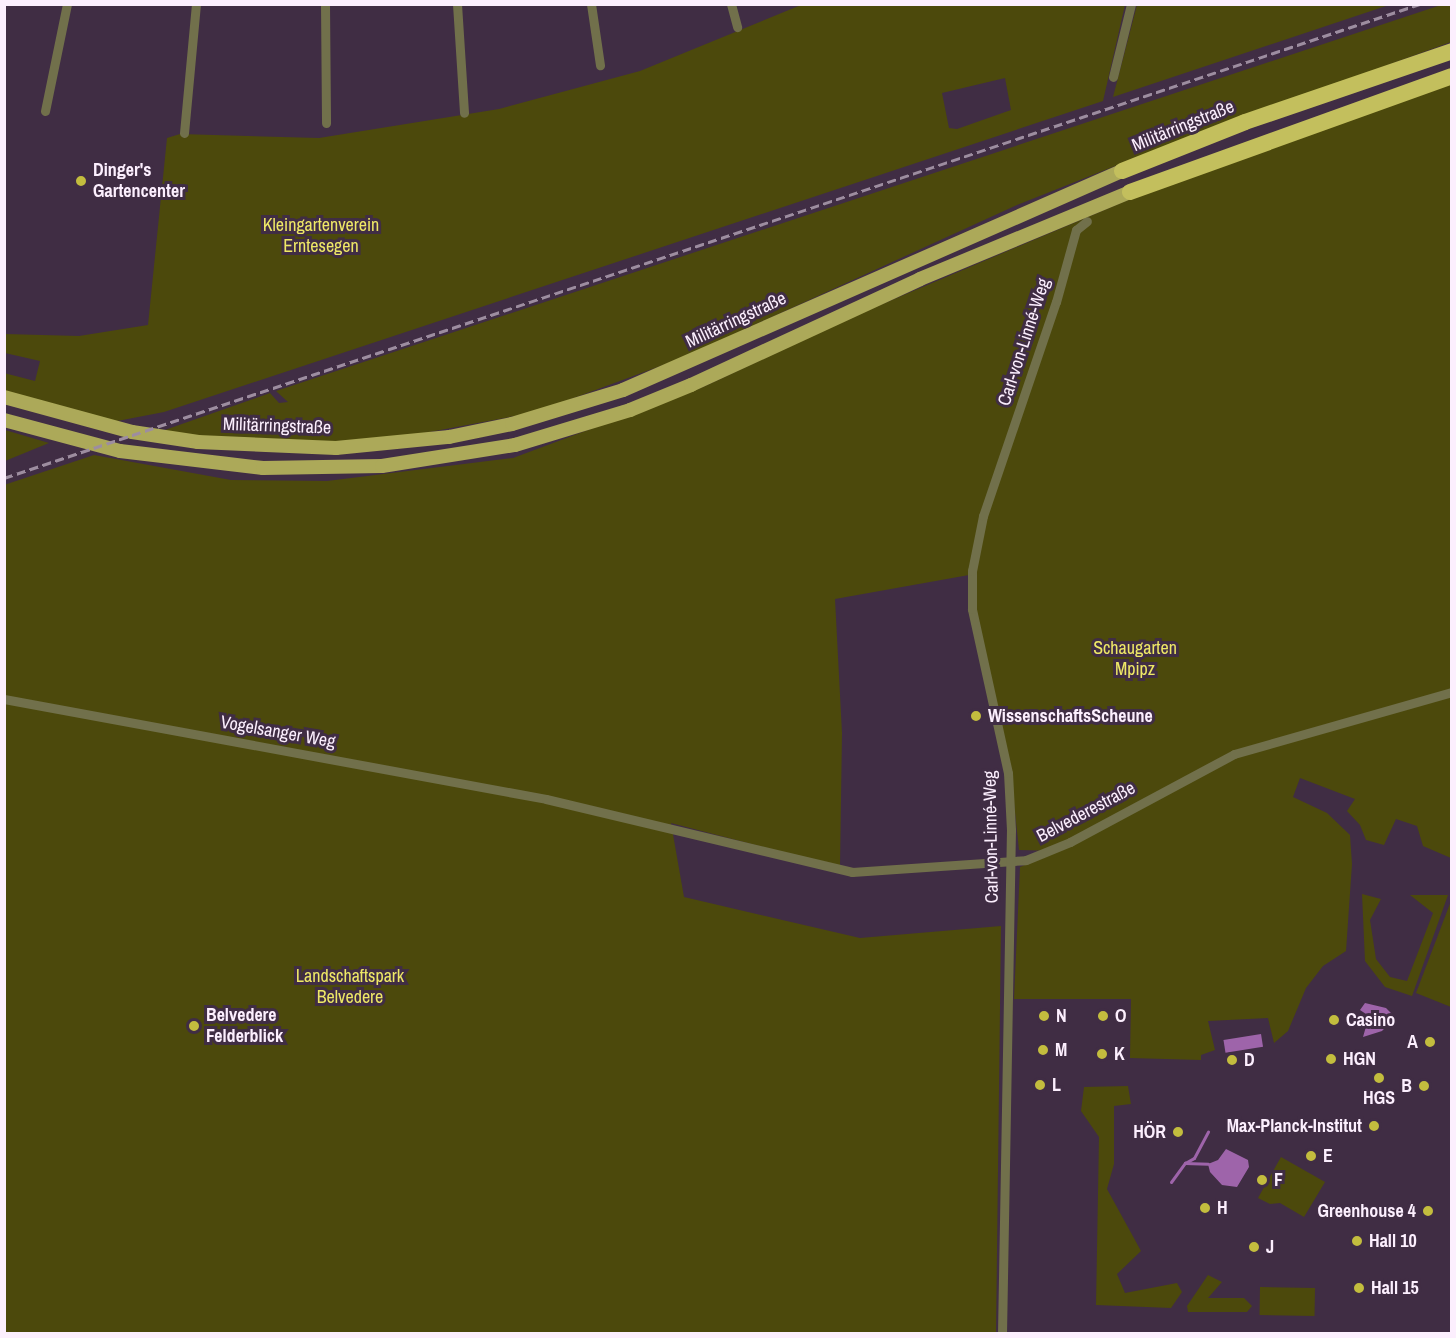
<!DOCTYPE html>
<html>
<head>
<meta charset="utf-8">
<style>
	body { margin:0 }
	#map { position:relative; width:1456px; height:1338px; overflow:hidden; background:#402d44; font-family:"Archivo Narrow",sans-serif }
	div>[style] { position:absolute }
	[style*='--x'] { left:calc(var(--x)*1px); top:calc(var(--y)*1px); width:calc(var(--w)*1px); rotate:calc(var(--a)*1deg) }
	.green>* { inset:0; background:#4c490c; transform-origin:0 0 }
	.water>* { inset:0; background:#9e64aa; transform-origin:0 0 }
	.stream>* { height:3px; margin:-1.5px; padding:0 1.5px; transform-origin:1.5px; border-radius:1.5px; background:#9e64aa }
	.street>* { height:9px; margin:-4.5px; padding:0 4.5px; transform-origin:4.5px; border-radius:4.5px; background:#71704b }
	.primary>* { height:14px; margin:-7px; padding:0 7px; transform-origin:7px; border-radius:7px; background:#aca959 }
	.highway>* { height:16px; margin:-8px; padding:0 8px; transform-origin:8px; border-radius:8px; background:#c3bf5d }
	.rail>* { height:3px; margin-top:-1.5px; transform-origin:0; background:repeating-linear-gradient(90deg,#9d8da0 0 9px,transparent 0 13.5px) }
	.dots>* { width:16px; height:16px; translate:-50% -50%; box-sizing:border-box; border:3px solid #402d44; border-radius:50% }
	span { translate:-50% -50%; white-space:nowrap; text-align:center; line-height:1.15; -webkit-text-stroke:6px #402d44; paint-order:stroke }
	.street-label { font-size:18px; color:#fceffe }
	.poi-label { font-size:18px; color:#fceffe; font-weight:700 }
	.left { translate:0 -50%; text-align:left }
	.right { translate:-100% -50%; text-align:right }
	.park-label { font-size:18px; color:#eee866 }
	.frame { position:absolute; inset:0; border:6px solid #fceffe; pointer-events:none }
</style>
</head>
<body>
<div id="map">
	<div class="green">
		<i style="clip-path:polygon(evenodd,801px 5px,1125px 5px,1103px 101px,164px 412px,107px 423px,5px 392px,4px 373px,35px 381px,40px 361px,5px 353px,5px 334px,79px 336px,148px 325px,167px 138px,180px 134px,319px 138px,499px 109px,640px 71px,801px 5px,1005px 78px,1011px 110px,957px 129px,949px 128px,942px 93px,1005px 78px)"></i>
		<i style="clip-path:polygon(1137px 5px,1137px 4px,1389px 5px,1113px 97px)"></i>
		<i style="clip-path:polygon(1441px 5px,1451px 5px,1451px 42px,1178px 141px,1017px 205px,682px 358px,536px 412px,408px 436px,340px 442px,217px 439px,162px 431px,270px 393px,279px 403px,288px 402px,276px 391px)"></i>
		<i style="clip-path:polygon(1451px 81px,1451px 858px,1423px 846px,1417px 826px,1396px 819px,1384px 845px,1366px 840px,1360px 825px,1347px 811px,1355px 799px,1300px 778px,1293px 797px,1327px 813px,1350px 835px,1352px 864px,1346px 951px,1323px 966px,1306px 988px,1288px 1031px,1274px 1043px,1268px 1018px,1208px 1021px,1215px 1050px,1201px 1055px,1201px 1060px,1130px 1058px,1131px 999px,1014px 999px,1020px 867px,1059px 851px,1019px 850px,1010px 765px,969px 575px,835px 599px,842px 733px,840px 867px,671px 823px,684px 897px,860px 938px,1001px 926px,996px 1333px,5px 1333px,4px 485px,94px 455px,231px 480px,327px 481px,513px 458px,703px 387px,866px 311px,1135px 197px)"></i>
		<i style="clip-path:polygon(5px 430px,49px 443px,5px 461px)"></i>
		<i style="clip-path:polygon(1362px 894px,1381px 899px,1370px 920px,1376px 959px,1390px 977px,1407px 981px,1433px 913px,1410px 895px,1448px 895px,1412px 996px,1385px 987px,1365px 961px)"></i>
		<i style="clip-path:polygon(1451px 901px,1451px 1007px,1416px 993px)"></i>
		<i style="clip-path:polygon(1128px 1086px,1131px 1104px,1114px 1106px,1114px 1164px,1107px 1189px,1141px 1251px,1117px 1274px,1125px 1293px,1177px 1283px,1182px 1292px,1171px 1308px,1096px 1305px,1099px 1137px,1081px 1111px,1084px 1087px)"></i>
		<i style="clip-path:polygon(1281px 1157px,1325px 1182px,1304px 1217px,1280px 1203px,1270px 1204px,1258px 1198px)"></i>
		<i style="clip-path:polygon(1208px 1275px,1222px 1282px,1208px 1298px,1244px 1298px,1252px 1306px,1247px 1312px,1188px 1312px,1187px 1306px)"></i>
		<i style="left:1260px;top:1287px;width:55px;height:28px;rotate:1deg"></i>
	</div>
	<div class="water">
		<i style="clip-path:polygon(1365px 1003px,1386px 1008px,1395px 1017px,1382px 1031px,1363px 1037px,1369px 1016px,1360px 1010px)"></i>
		<i style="left:1261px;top:1034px;width:13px;height:38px;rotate:81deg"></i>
		<i style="clip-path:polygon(1226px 1149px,1248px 1160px,1249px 1167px,1237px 1187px,1222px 1185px,1210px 1172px,1208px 1164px,1218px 1160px)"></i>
	</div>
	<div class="stream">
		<i style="--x:1185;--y:1163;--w:10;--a:-29"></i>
		<i style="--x:1194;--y:1158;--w:30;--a:-62"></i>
		<i style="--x:1171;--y:1182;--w:24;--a:-54"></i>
		<i style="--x:1185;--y:1163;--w:23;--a:2"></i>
	</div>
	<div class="street">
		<i style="--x:325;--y:4;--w:119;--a:89.5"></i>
		<i style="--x:457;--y:4;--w:109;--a:86.3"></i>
		<i style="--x:591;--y:4;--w:62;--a:81.6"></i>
		<i style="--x:731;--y:4;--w:24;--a:75"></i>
		<i style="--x:1113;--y:77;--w:75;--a:-76.1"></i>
		<i style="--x:45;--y:111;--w:109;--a:-78.4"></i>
		<i style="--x:184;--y:133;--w:130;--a:-84.7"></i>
		<i style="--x:4;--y:699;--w:551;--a:10.45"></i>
		<i style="--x:546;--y:799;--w:315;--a:13.4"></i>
		<i style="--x:852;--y:872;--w:174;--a:-3.9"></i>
		<i style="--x:1026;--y:860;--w:48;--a:-22.2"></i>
		<i style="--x:1070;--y:842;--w:186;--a:-28.2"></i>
		<i style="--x:1234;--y:754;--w:227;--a:-15.9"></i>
		<i style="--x:1002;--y:1334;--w:504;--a:-88.98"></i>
		<i style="--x:1011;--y:830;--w:57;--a:-93"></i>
		<i style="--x:1008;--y:773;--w:168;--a:-102.4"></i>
		<i style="--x:972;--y:609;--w:38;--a:-90"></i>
		<i style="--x:972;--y:571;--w:56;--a:-78.7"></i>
		<i style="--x:983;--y:516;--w:226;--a:-71.2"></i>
		<i style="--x:1056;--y:302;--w:75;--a:-74.5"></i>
		<i style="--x:1076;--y:230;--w:14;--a:-39"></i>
	</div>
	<div class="primary">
		<i style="--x:4;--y:397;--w:133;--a:15.3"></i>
		<i style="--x:132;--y:432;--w:67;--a:8.6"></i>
		<i style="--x:198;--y:442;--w:138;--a:2.5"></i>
		<i style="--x:336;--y:448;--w:114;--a:-5.6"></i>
		<i style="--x:449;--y:437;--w:64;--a:-11.7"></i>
		<i style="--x:512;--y:424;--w:116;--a:-17"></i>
		<i style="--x:623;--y:390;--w:545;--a:-23.7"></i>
		<i style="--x:4;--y:420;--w:120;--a:15"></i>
		<i style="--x:120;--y:451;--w:144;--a:6.8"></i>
		<i style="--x:263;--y:468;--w:119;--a:-1"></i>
		<i style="--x:382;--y:466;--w:135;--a:-9"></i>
		<i style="--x:515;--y:445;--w:120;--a:-16.9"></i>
		<i style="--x:630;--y:410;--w:66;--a:-22.3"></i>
		<i style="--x:691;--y:385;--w:252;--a:-24.8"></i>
		<i style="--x:920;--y:279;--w:227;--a:-22.5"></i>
	</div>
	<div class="highway">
		<i style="--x:1122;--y:171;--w:132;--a:-21.7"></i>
		<i style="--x:1245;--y:122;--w:219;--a:-18.9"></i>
		<i style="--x:1130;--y:192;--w:342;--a:-19.8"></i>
	</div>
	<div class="rail">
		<i style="--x:4;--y:478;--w:1493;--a:-18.51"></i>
	</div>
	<div class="dots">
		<i style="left:81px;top:181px;background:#c3bd3e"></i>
		<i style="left:976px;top:716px;background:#c3bd3e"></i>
		<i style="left:1044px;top:1016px;background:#c3bd3e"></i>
		<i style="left:1103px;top:1016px;background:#c3bd3e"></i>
		<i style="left:1334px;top:1020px;background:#c3bd3e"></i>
		<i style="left:194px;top:1026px;background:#c3bd3e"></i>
		<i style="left:1430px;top:1042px;background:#c3bd3e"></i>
		<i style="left:1043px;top:1050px;background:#c3bd3e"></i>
		<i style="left:1102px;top:1054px;background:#c3bd3e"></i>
		<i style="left:1331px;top:1059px;background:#c3bd3e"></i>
		<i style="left:1232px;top:1060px;background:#c3bd3e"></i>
		<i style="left:1379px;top:1078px;background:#c3bd3e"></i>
		<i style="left:1040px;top:1085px;background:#c3bd3e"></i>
		<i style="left:1424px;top:1086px;background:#c3bd3e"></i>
		<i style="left:1374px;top:1126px;background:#c3bd3e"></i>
		<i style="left:1178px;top:1132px;background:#c3bd3e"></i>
		<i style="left:1311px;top:1156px;background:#c3bd3e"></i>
		<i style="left:1262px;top:1180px;background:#c3bd3e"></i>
		<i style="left:1205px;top:1208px;background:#c3bd3e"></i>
		<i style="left:1428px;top:1211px;background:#c3bd3e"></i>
		<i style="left:1357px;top:1241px;background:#c3bd3e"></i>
		<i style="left:1254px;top:1247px;background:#c3bd3e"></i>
		<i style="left:1359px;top:1288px;background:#c3bd3e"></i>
	</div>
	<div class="street-label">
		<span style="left:1183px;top:126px;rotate:-22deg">Militärringstraße</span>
		<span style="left:736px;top:320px;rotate:-25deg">Militärringstraße</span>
		<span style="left:1024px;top:342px;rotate:-72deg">Carl-von-Linné-Weg</span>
		<span style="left:277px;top:426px;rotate:2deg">Militärringstraße</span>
		<span style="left:278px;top:732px;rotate:10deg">Vogelsanger Weg</span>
		<span style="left:1086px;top:812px;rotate:-28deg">Belvederestraße</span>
		<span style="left:991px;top:837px;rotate:-91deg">Carl-von-Linné-Weg</span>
	</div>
	<div class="poi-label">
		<span class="left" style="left:93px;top:181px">Dinger's<br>Gartencenter</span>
		<span class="left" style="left:988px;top:716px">WissenschaftsScheune</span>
		<span class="left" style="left:206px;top:1026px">Belvedere<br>Felderblick</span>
		<span class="left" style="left:1056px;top:1016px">N</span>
		<span class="left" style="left:1115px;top:1016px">O</span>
		<span class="left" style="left:1346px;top:1020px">Casino</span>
		<span class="right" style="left:1418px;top:1042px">A</span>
		<span class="left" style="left:1055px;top:1050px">M</span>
		<span class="left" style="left:1114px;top:1054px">K</span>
		<span class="left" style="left:1343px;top:1059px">HGN</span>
		<span class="left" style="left:1244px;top:1060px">D</span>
		<span class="left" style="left:1052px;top:1085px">L</span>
		<span class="right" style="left:1412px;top:1086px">B</span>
		<span style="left:1379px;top:1098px">HGS</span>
		<span class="right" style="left:1362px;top:1126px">Max-Planck-Institut</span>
		<span class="right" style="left:1166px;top:1132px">HÖR</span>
		<span class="left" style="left:1323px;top:1156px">E</span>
		<span class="left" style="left:1274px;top:1180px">F</span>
		<span class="left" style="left:1217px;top:1208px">H</span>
		<span class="right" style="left:1416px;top:1211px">Greenhouse 4</span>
		<span class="left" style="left:1369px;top:1241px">Hall 10</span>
		<span class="left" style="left:1266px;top:1247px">J</span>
		<span class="left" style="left:1371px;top:1288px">Hall 15</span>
	</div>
	<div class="park-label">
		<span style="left:321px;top:236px">Kleingartenverein<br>Erntesegen</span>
		<span style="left:1135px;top:659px">Schaugarten<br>Mpipz</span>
		<span style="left:350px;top:987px">Landschaftspark<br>Belvedere</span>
	</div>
	<div class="frame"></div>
</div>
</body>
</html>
